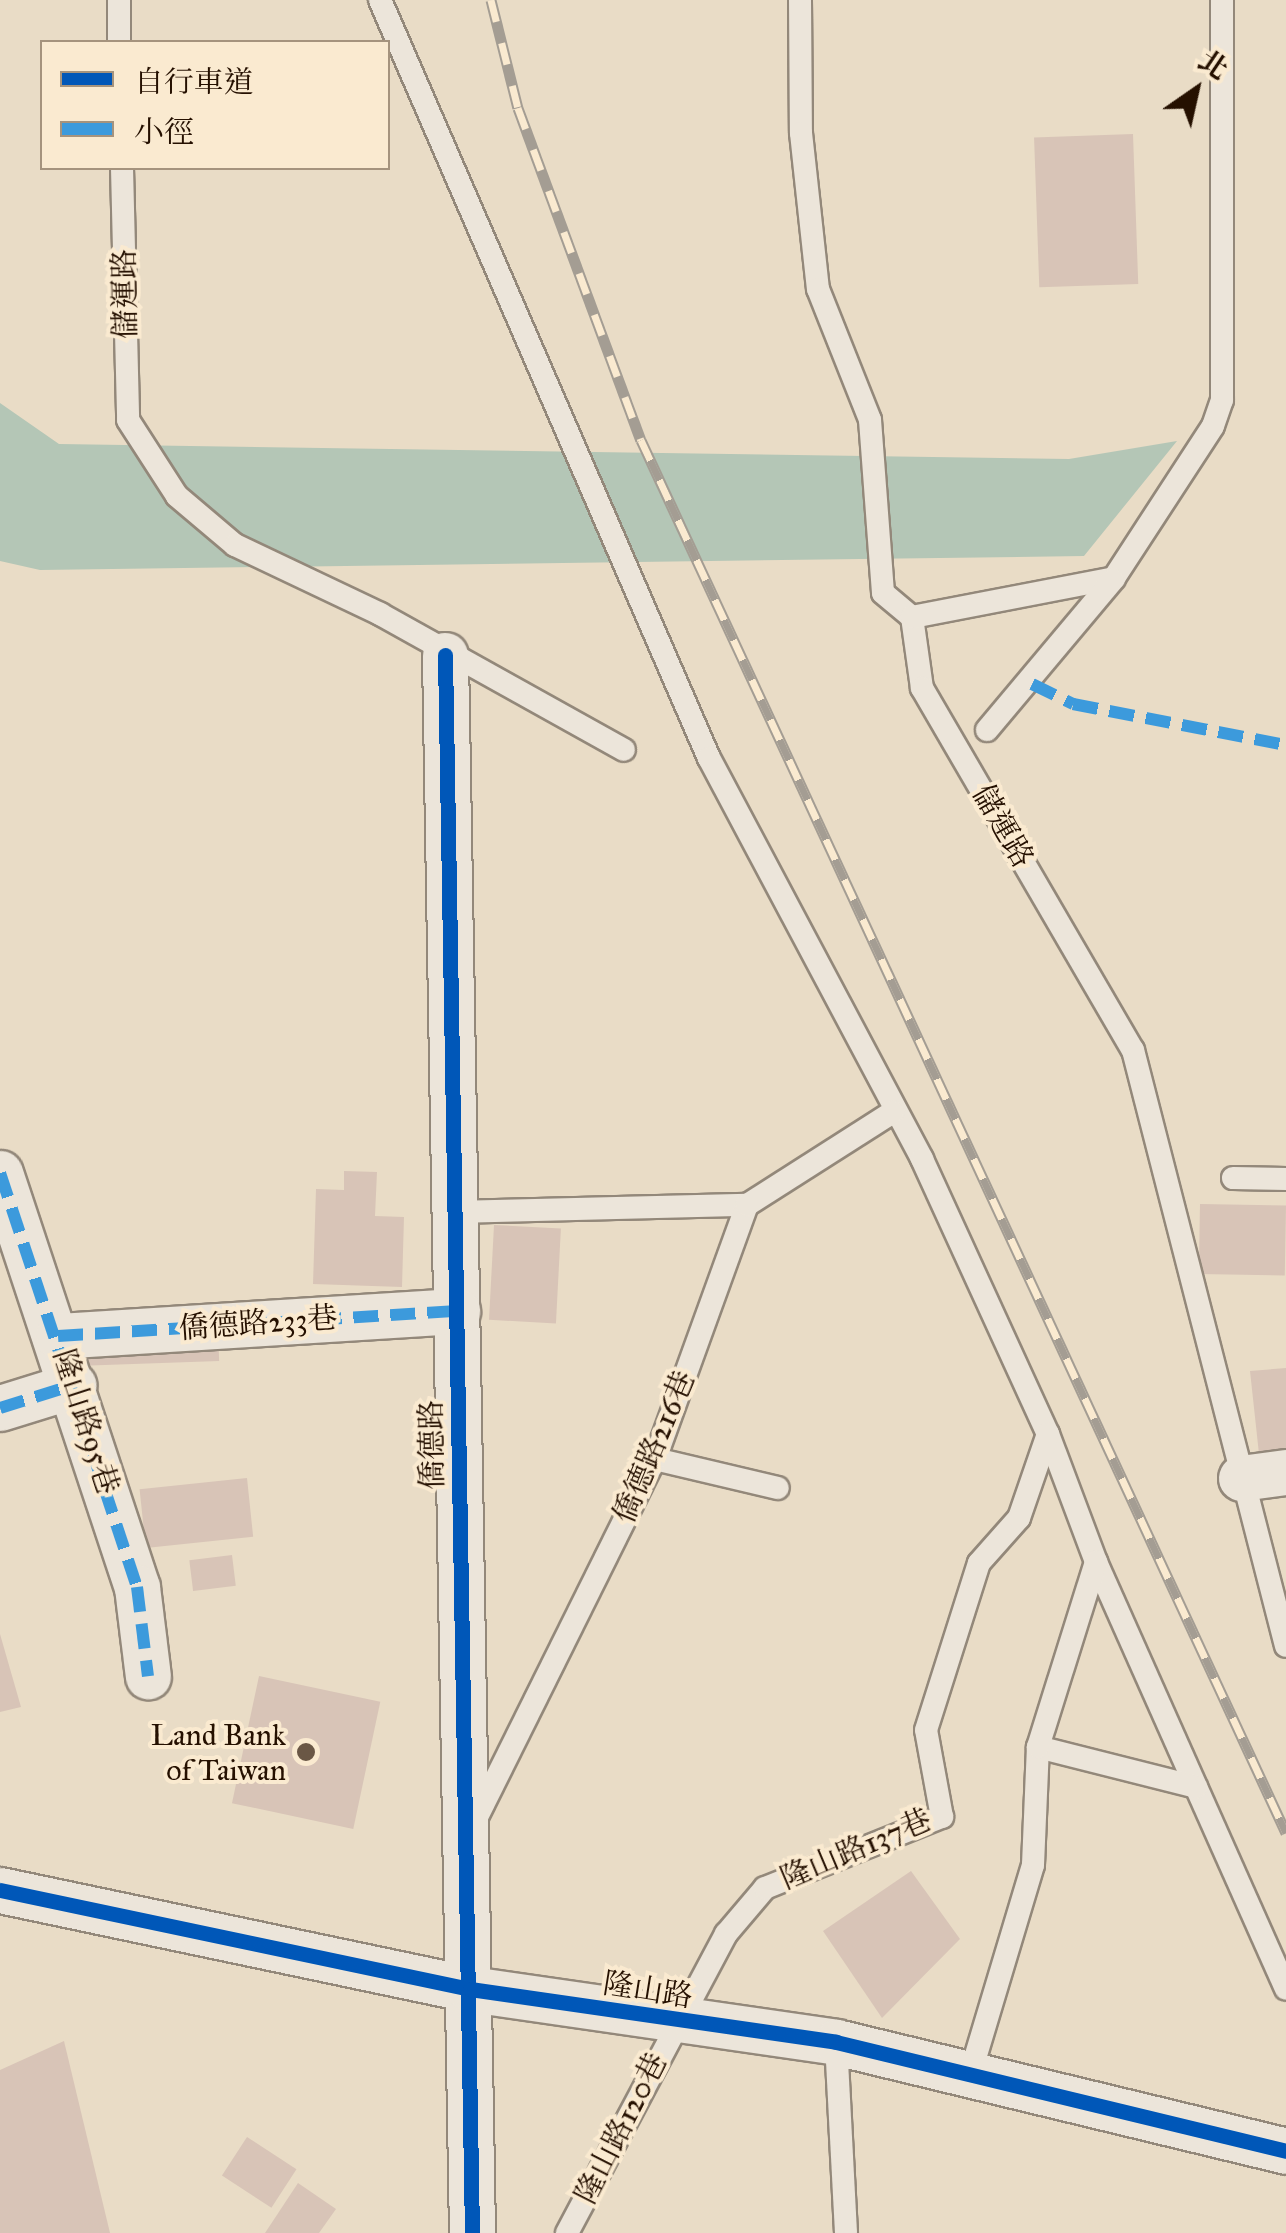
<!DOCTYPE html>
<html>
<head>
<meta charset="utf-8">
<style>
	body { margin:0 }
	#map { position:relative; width:1286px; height:2233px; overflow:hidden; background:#e9dcc6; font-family:"IM FELL Great Primer","Noto Serif TC",serif }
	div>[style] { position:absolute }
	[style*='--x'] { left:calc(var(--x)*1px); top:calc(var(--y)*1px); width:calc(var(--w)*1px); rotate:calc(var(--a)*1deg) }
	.water>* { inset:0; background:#b4c6b6 }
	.building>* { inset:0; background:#d8c4b7; transform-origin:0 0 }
	.roads { filter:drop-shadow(2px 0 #93887a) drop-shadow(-2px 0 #93887a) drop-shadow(0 2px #93887a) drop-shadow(0 -2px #93887a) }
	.lane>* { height:22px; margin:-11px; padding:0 11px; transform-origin:11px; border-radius:11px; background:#ece5da }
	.street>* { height:45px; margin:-22.5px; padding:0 22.5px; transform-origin:22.5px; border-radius:22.5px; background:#ece5da }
	.rail>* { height:11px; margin-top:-5.5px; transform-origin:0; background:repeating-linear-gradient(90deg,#faead0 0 22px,#a49d93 0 44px); box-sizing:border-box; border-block:2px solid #a49d93 }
	.quiet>* { height:12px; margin-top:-6px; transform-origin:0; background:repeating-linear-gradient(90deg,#3c9adc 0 25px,transparent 0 37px) }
	.cycleway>* { height:15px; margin:-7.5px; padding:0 7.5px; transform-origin:7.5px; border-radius:7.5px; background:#0057b8 }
	.dots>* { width:28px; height:28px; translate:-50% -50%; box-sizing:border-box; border:5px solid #faead0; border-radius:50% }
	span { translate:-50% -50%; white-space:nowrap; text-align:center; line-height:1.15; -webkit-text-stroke:8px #faead0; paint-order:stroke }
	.street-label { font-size:30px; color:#251000 }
	.poi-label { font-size:30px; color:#251000 }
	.right { translate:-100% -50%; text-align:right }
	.legend { position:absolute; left:40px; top:40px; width:350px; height:130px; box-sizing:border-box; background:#faead0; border:2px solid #a5937d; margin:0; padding:12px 18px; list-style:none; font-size:30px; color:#251000 }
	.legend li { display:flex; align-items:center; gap:20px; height:50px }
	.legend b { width:50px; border:2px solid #a5937d }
	.north { position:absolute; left:1146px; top:40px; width:100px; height:100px; -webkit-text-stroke:8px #faead0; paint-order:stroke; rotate:34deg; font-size:28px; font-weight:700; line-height:40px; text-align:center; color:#251000 }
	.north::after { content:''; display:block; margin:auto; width:35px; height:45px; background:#251000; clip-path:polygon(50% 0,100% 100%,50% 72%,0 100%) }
</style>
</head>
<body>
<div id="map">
	<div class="water">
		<i style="clip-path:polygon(0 403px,59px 444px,1069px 459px,1177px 441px,1084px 556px,40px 570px,0 561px)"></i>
	</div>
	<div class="building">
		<i style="left:1133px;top:134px;width:150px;height:99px;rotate:88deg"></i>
		<i style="clip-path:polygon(344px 1171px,377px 1172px,375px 1216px,404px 1217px,402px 1287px,313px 1284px,316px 1189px,344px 1190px)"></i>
		<i style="left:1200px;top:1204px;width:86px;height:70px;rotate:1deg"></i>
		<i style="left:494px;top:1225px;width:67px;height:95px;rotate:3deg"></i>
		<i style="left:218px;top:1328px;width:33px;height:136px;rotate:88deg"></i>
		<i style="clip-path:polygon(1286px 1368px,1286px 1451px,1259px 1454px,1250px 1371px)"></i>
		<i style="left:247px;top:1478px;width:59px;height:108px;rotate:84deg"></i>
		<i style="left:232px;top:1555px;width:31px;height:43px;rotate:83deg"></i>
		<i style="clip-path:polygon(0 1634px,21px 1707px,0 1712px)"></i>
		<i style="left:259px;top:1676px;width:124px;height:130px;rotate:12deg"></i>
		<i style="clip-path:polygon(911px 1871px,960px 1939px,882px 2018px,823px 1931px)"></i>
		<i style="clip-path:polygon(64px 2041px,110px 2233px,0 2233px,0 2070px)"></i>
		<i style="left:247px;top:2137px;width:59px;height:46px;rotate:33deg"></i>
		<i style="clip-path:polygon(298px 2183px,336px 2209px,319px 2233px,265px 2233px)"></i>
	</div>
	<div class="roads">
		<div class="lane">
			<i style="--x:380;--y:0;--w:826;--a:66.54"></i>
			<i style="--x:709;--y:758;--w:454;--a:62"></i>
			<i style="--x:922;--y:1159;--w:302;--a:65.4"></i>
			<i style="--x:1048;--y:1434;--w:137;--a:69.4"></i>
			<i style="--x:1096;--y:1562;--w:467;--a:66"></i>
			<i style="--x:800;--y:0;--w:133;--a:89.6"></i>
			<i style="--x:801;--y:133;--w:157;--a:83.8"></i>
			<i style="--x:818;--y:289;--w:141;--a:68.3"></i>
			<i style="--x:870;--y:420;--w:173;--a:85.7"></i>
			<i style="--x:883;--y:593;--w:38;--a:40"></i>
			<i style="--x:912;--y:617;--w:72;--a:82"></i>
			<i style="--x:922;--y:688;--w:419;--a:59.8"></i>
			<i style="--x:1133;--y:1050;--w:615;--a:75.6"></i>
			<i style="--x:119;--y:42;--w:42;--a:-90"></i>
			<i style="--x:122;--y:168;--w:252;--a:88.6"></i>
			<i style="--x:128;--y:420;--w:90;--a:57.2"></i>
			<i style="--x:177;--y:496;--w:76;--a:40.2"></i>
			<i style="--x:235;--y:545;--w:161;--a:25.4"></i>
			<i style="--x:380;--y:614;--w:279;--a:29.1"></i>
			<i style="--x:912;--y:617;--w:206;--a:-10.9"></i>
			<i style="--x:1114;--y:578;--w:181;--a:-56.9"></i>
			<i style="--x:1213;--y:426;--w:28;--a:-71"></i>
			<i style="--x:1222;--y:400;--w:400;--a:-90"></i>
			<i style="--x:987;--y:730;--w:196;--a:-50"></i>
			<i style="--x:1233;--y:1178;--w:53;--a:1.1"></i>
			<i style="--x:455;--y:1212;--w:292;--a:-1.4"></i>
			<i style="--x:655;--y:1459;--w:126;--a:13.3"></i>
			<i style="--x:1038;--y:1747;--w:163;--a:14.2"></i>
			<i style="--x:473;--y:1825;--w:409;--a:-63.6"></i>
			<i style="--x:655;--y:1459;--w:270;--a:-70.1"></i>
			<i style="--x:747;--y:1205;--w:173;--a:-32.5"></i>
			<i style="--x:836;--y:2042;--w:191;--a:87"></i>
			<i style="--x:970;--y:2075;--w:219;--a:-73.3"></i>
			<i style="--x:1033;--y:1865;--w:118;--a:-87.6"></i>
			<i style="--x:1038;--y:1747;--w:194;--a:-72.6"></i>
			<i style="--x:567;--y:2233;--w:339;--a:-62"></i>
			<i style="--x:726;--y:1934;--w:60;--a:-49.7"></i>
			<i style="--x:765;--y:1888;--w:191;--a:-21.9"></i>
			<i style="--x:942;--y:1817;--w:88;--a:-100.4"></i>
			<i style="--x:926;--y:1730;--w:175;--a:-72.4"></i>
			<i style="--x:979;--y:1563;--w:60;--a:-48.4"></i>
			<i style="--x:1019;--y:1518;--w:89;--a:-71"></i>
		</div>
		<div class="street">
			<i style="--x:445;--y:655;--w:1578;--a:89.02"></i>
			<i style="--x:0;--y:1173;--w:436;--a:71.7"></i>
			<i style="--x:137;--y:1587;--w:90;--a:83"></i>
			<i style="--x:58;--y:1336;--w:400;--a:-3.6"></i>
			<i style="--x:0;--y:1408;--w:77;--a:-17.3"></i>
			<i style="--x:1241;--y:1478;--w:45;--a:-7.6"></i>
			<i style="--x:0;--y:1890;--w:480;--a:11.9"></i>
			<i style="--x:470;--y:1989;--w:370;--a:8.2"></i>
			<i style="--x:836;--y:2042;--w:463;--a:13.6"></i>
		</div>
	</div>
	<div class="rail">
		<i style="--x:491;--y:0;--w:111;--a:76"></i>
		<i style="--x:518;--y:108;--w:354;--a:69.7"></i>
		<i style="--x:641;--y:440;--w:1535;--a:65.15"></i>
	</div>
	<div class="quiet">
		<i style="--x:1032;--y:684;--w:46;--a:26"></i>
		<i style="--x:1073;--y:704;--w:217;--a:10.9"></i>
		<i style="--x:0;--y:1173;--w:436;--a:71.7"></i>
		<i style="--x:137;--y:1587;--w:90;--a:83"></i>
		<i style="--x:58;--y:1336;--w:400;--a:-3.6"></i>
		<i style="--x:0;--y:1408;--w:77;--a:-17.3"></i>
	</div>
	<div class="cycleway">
		<i style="--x:445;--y:655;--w:1578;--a:89.02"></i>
		<i style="--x:0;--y:1890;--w:480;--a:11.9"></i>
		<i style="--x:470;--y:1989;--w:370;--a:8.2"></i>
		<i style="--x:836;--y:2042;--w:463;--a:13.6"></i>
	</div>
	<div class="dots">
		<i style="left:306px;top:1752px;background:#6a5745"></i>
	</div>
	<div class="street-label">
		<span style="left:125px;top:294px;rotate:-91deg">儲運路</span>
		<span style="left:1003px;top:826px;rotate:60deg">儲運路</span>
		<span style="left:258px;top:1323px;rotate:-4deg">僑德路233巷</span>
		<span style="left:86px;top:1422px;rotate:72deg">隆山路95巷</span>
		<span style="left:432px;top:1445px;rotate:-91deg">僑德路</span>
		<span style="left:654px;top:1447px;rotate:-67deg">僑德路216巷</span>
		<span style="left:856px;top:1849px;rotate:-23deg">隆山路137巷</span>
		<span style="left:648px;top:1990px;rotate:9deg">隆山路</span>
		<span style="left:621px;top:2128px;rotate:-63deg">隆山路120巷</span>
	</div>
	<div class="poi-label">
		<span class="right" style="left:286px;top:1752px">Land Bank<br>of Taiwan</span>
	</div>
	<ul class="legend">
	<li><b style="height:12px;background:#0057b8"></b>自行車道</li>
	<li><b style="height:12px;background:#3c9adc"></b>小徑</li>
	</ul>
	<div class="north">北</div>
</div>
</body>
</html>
